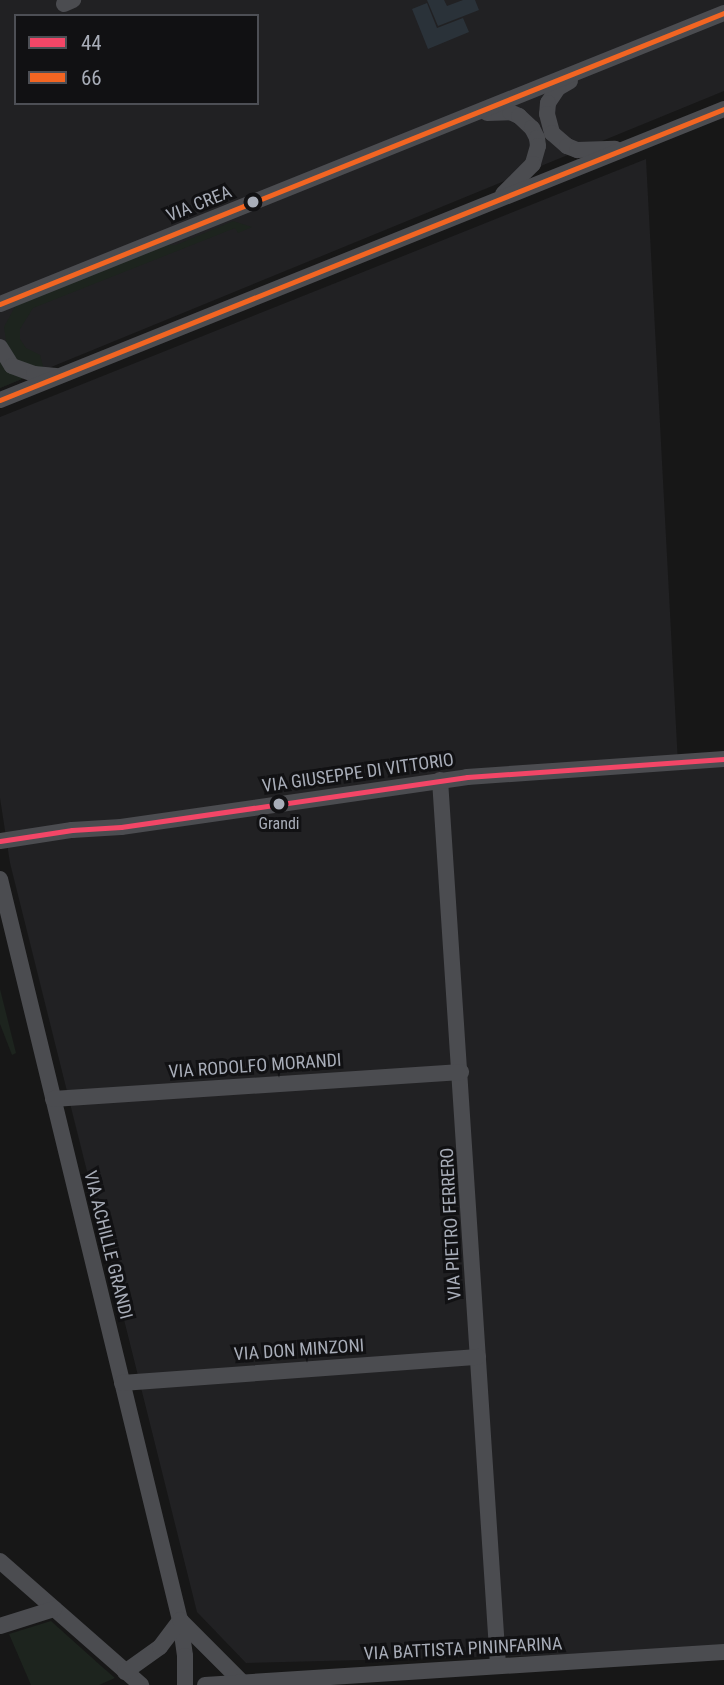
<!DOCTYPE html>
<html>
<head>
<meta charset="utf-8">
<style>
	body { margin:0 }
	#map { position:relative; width:724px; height:1685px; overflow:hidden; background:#171717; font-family:"Roboto Condensed",sans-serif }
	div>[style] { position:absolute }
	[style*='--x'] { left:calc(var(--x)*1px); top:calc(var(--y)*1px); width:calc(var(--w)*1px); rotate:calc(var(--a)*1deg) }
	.built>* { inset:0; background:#212123 }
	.green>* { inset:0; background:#1d241e }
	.water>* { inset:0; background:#2a3239 }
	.minor>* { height:16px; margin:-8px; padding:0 8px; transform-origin:8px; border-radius:8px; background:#4b4c50 }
	.bus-1>* { height:5px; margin:-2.5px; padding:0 2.5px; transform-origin:2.5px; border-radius:2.5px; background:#f34667 }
	.bus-2>* { height:5px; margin:-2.5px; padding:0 2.5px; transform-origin:2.5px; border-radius:2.5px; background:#f26522 }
	.dots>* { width:19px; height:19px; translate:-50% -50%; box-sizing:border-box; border:4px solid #111113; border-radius:50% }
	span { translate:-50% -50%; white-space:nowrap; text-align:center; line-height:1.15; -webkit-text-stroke:6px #111113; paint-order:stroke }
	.bus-label { font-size:16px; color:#a8adb8 }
	.street-label { font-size:18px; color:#a8adb8 }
	.legend { position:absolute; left:14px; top:14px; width:245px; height:91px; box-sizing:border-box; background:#111113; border:2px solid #4d4f55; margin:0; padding:9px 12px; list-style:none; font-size:21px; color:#a8adb8 }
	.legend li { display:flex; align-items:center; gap:14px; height:35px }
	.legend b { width:35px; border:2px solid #4d4f55 }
</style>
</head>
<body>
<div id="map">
	<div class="built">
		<i style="clip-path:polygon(evenodd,0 0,724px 0,724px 91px,0 388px,0 0,16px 16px,257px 16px,257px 103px,16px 103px,16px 16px)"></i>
		<i style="clip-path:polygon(646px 159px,678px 764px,724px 761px,724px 1651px,246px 1663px,197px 1612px,10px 863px,0 798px,0 417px)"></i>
	</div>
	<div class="green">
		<i style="clip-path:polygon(233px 221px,252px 227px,238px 233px,235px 228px,33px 308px,20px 329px,20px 339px,26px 348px,40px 355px,44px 370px,17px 360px,7px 347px,4px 327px,18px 301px,161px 245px,176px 245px)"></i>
		<i style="clip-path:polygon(0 362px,24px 378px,0 388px)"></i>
		<i style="clip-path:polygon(0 989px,16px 1053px,12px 1055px,0 1024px)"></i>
		<i style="clip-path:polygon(51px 1621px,100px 1665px,115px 1678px,99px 1685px,31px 1685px,9px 1634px)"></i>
	</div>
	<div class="water">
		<i style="clip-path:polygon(427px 0,444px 0,447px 6px,463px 0,475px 0,479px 10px,438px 26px)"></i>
		<i style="clip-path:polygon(427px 3px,437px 28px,463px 18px,469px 32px,428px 49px,412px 9px)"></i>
	</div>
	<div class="minor">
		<i style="--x:64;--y:4;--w:10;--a:-24"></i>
		<i style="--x:570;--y:81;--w:14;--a:150"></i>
		<i style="--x:558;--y:88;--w:18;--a:124"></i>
		<i style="--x:548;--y:103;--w:11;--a:95"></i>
		<i style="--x:547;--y:114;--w:20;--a:75"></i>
		<i style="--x:552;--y:133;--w:20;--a:41"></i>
		<i style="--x:567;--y:146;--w:11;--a:22"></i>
		<i style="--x:577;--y:150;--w:38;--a:-2"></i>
		<i style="--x:487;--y:113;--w:23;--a:-2"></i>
		<i style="--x:510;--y:112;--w:10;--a:24"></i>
		<i style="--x:519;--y:116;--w:18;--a:43"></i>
		<i style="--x:532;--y:128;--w:11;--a:63"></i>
		<i style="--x:537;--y:138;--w:8;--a:83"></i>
		<i style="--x:538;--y:146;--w:19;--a:106"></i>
		<i style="--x:533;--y:164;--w:42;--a:135"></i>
		<i style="--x:0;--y:304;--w:780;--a:-21.9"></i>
		<i style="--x:0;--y:347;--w:22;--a:58"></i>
		<i style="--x:12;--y:366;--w:23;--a:20"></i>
		<i style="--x:34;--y:374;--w:22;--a:5"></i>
		<i style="--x:0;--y:400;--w:780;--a:-21.9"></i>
		<i style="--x:440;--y:780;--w:888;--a:86.25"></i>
		<i style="--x:0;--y:841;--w:73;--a:-8.7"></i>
		<i style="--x:72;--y:830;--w:49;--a:-3.5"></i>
		<i style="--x:121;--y:827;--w:350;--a:-8.2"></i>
		<i style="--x:467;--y:777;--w:258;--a:-4"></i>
		<i style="--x:0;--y:879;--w:763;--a:76.35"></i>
		<i style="--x:180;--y:1620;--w:36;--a:82"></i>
		<i style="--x:185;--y:1656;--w:29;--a:90"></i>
		<i style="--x:53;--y:1099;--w:409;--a:-3.8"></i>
		<i style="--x:122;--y:1383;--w:357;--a:-4.2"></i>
		<i style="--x:0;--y:1561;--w:188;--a:41.3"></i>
		<i style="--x:0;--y:1626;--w:57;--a:-17.5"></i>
		<i style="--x:125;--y:1672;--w:43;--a:-35.5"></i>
		<i style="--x:160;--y:1647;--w:34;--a:-53"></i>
		<i style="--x:180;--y:1620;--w:86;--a:45"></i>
		<i style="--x:205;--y:1685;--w:520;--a:-3.64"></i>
	</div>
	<div class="bus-1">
		<i style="--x:0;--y:841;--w:73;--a:-8.7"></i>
		<i style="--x:72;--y:830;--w:49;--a:-3.5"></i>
		<i style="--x:121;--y:827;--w:350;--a:-8.2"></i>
		<i style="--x:467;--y:777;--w:258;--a:-4"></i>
	</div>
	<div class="bus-2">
		<i style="--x:0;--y:304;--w:780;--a:-21.9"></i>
		<i style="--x:0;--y:400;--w:780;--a:-21.9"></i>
	</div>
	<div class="dots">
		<i style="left:253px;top:202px;background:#a8adb8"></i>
		<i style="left:279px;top:804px;background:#a8adb8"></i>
	</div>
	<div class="bus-label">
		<span style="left:279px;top:824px">Grandi</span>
	</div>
	<div class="street-label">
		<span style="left:199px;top:204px;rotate:-22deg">VIA CREA</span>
		<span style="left:358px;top:773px;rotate:-8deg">VIA GIUSEPPE DI VITTORIO</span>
		<span style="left:255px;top:1066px;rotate:-4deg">VIA RODOLFO MORANDI</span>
		<span style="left:451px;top:1224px;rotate:-93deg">VIA PIETRO FERRERO</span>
		<span style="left:108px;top:1245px;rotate:76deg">VIA ACHILLE GRANDI</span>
		<span style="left:299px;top:1350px;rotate:-4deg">VIA DON MINZONI</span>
		<span style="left:463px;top:1649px;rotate:-3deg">VIA BATTISTA PININFARINA</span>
	</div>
	<ul class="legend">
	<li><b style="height:9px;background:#f34667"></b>44</li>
	<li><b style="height:9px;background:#f26522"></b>66</li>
	</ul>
</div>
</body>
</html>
